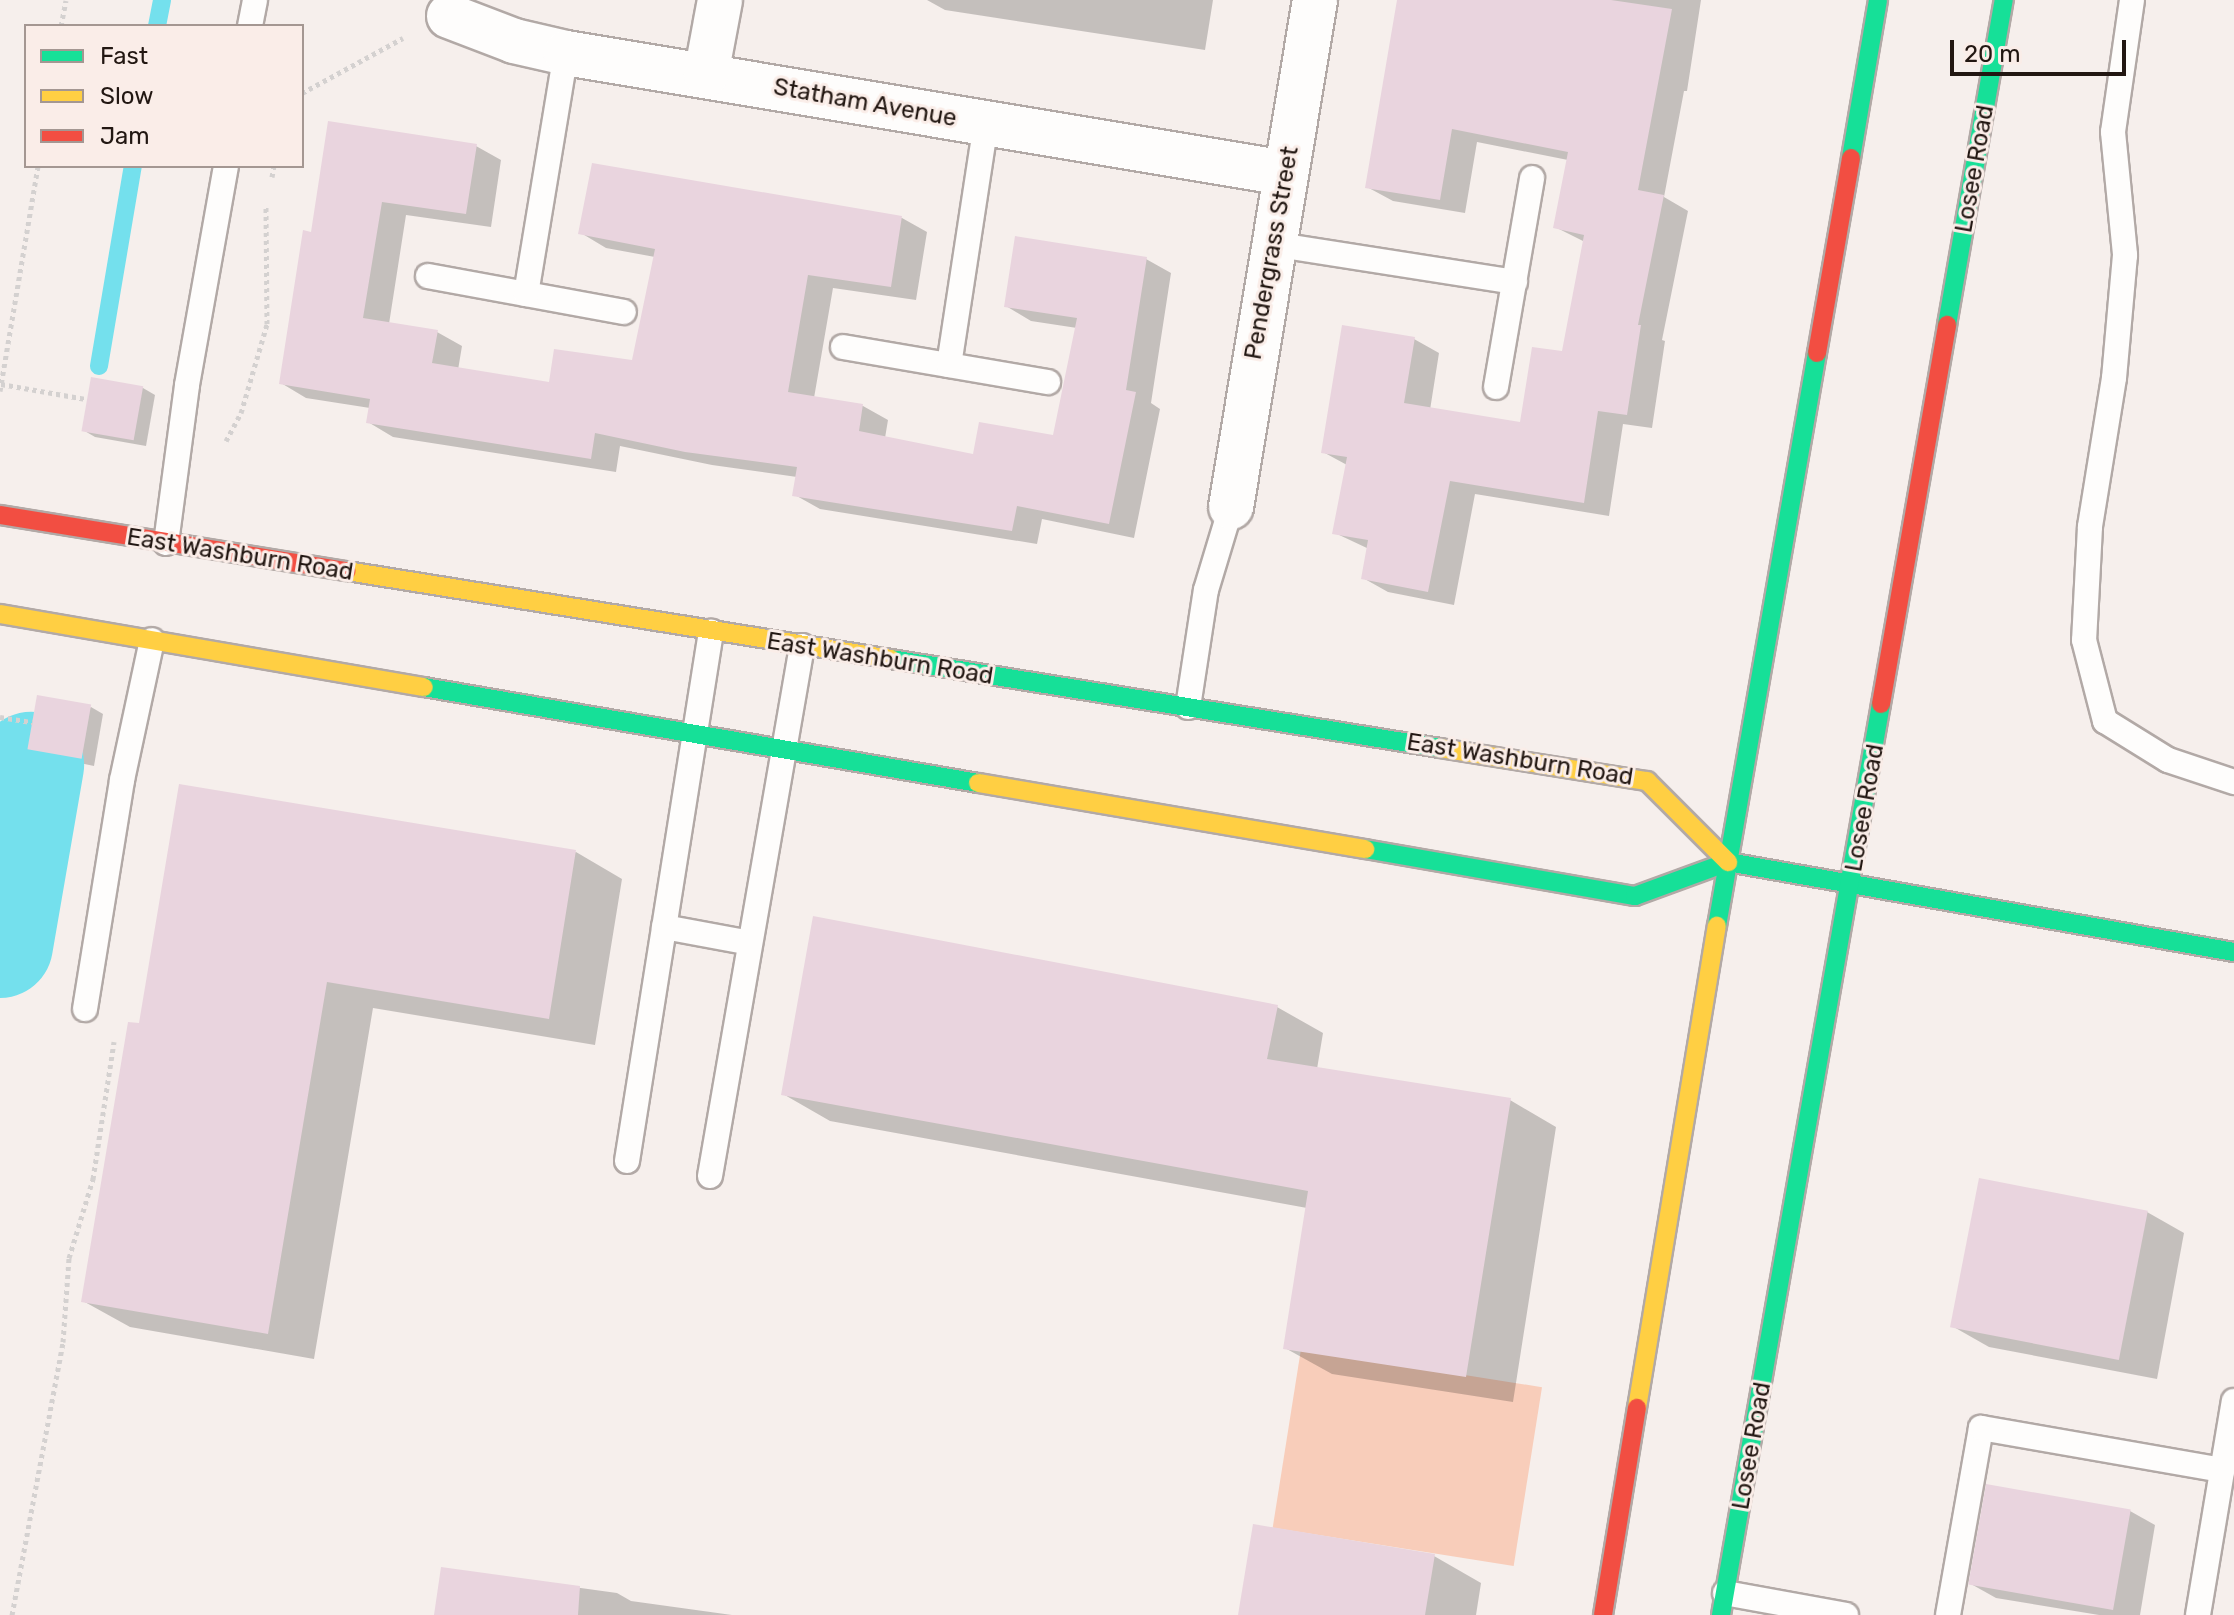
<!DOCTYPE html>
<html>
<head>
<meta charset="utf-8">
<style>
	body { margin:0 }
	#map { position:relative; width:2234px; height:1615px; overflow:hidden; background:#f6efec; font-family:Rubik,sans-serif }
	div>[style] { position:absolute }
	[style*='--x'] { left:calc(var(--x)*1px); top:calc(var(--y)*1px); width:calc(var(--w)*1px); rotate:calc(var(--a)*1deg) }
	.green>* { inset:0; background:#f8cdba; transform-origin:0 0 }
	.shadow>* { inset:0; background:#0003 }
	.stream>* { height:18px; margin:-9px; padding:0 9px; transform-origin:9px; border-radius:9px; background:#74e0ed }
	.river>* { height:106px; margin:-53px; padding:0 53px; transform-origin:53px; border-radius:53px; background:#74e0ed }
	.building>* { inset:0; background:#e9d4de; transform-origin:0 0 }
	.path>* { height:5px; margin-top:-2.5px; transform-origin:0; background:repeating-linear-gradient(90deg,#d4d1d0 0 4px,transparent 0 8px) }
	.roads { filter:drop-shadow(2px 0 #b2a9a6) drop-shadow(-2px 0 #b2a9a6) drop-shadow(0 2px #b2a9a6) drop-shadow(0 -2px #b2a9a6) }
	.lane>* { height:24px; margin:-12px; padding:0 12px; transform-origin:12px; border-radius:12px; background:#fefdfc }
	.street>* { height:44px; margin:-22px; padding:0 22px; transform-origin:22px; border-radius:22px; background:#fefdfc }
	.fast>* { height:18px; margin:-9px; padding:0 9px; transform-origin:9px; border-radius:9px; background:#16e098 }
	.slow>* { height:18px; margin:-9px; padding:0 9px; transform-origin:9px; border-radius:9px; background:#ffcf43 }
	.jam>* { height:18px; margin:-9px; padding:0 9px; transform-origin:9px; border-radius:9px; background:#f24e42 }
	span { translate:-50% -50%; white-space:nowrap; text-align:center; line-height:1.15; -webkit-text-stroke:6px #faede8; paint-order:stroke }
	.street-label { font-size:24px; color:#221712 }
	.legend { position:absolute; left:24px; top:24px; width:280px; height:144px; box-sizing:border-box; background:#faede8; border:2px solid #a49792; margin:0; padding:10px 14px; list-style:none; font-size:24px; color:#221712 }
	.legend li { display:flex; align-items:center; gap:16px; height:40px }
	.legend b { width:40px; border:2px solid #a49792 }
	.scale { position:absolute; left:1950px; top:40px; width:176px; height:36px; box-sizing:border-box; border:4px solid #221712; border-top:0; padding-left:10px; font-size:24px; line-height:28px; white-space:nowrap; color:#221712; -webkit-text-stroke:6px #faede8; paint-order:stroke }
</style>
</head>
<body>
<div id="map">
	<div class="green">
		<i style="left:1301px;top:1349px;width:244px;height:181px;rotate:9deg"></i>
	</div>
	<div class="shadow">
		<i style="clip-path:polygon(927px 0,1213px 0,1205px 50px,945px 10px)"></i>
		<i style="clip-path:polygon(1401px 0,1701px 0,1687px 91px,1684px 91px,1664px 197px,1688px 211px,1662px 340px,1665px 341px,1652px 428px,1623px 424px,1609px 516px,1475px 494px,1454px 605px,1388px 592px,1363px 578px,1369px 549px,1335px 533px,1347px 465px,1323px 452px,1414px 339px,1439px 353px,1430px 410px,1522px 424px,1563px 353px,1585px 242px,1555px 227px,1568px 160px,1477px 142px,1465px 213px,1393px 201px,1367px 187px)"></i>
		<i style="clip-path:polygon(476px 146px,501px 160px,491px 227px,406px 215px,389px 324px,437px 332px,462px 346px,458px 370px,551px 384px,634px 362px,655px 257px,606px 248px,581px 233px,902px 218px,927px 232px,916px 300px,833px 288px,814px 398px,863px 406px,888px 420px,885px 438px,974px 456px,1055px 437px,1077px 328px,1031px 321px,1006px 306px,1146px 259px,1171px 273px,1151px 403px,1160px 409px,1134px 538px,1042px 519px,1037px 544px,820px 509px,795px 495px,797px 477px,712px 465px,620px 446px,616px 472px,393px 437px,368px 422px,370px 408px,306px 398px,281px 383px,313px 234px)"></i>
		<i style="clip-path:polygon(93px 379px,143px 388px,155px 395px,146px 446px,95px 437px,83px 430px)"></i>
		<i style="clip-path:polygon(91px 707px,103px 714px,94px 766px,42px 755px,30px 748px)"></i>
		<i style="clip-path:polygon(576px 852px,622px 879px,595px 1045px,373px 1008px,314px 1359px,130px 1327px,83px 1301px,140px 1026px)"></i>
		<i style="clip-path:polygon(1277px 1007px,1323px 1033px,1317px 1069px,1510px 1100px,1556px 1127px,1513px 1402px,1332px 1374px,1285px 1348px,1307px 1208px,830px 1121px,783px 1094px)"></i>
		<i style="clip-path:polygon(2147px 1212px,2184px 1233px,2157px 1379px,1989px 1347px,1952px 1326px)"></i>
		<i style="clip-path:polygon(2130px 1511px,2155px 1525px,2140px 1615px,2099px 1615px,1996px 1598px,1971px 1584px)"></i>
		<i style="clip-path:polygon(1434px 1556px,1481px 1583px,1476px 1615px,1239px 1615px)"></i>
		<i style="clip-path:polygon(443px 1569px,617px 1593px,631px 1601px,732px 1615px,436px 1615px)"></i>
	</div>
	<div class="stream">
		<i style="--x:157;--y:26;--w:26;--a:-79"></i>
		<i style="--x:99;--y:366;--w:203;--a:-80.4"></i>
	</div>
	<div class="river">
		<i style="--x:0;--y:945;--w:183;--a:-80.2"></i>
	</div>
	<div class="building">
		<i style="clip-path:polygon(1397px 0,1611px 0,1672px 9px,1638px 190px,1664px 195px,1638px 325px,1641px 325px,1627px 415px,1598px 411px,1584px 503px,1450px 481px,1428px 592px,1361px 579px,1368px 540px,1332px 534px,1347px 457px,1321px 453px,1342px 325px,1415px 337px,1404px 403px,1520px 422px,1532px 347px,1562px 351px,1584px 235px,1553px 228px,1568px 152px,1452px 129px,1440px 200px,1365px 188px)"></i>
		<i style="clip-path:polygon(328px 121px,477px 144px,466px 214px,382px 202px,363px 318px,438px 330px,432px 363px,549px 382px,554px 349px,632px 360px,655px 249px,578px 234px,592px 163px,902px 216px,891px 287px,808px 275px,788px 392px,863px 404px,859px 431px,973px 454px,979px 422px,1053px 435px,1077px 318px,1004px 307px,1015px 236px,1147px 257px,1126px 390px,1136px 392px,1109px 524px,1017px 506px,1012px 531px,792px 496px,797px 467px,685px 452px,595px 433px,591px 459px,366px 423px,370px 399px,279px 384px,303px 230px,311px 232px)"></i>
		<i style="left:91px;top:377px;width:53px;height:55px;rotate:10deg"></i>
		<i style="left:37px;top:695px;width:55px;height:55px;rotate:10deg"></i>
		<i style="clip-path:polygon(179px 784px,576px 850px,549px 1019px,327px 982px,268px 1334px,81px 1302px,128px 1022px,139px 1023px)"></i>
		<i style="clip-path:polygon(813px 916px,1278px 1005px,1267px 1059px,1511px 1098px,1466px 1377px,1283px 1349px,1308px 1191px,781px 1095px)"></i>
		<i style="left:1979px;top:1178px;width:172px;height:152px;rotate:11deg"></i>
		<i style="left:1986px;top:1484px;width:147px;height:102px;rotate:10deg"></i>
		<i style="clip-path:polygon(1253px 1524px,1435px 1554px,1425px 1615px,1238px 1615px)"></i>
		<i style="clip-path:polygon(441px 1567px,580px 1586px,578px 1615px,434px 1615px)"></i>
	</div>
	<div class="path">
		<i style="--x:61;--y:26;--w:26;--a:-79"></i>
		<i style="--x:302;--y:93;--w:115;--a:-28.6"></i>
		<i style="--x:272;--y:177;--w:11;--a:-80"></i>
		<i style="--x:1;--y:384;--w:86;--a:10"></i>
		<i style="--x:0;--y:391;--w:228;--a:-80.4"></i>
		<i style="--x:226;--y:441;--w:32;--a:-62"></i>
		<i style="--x:241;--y:413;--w:93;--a:-73.7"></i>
		<i style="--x:267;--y:324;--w:117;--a:-90.5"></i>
		<i style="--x:0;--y:717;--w:33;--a:9"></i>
		<i style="--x:12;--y:1615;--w:278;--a:-79.4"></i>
		<i style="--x:63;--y:1342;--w:84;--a:-85.9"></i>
		<i style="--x:69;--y:1258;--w:83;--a:-73.1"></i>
		<i style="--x:93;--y:1179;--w:139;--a:-81.3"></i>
	</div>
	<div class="roads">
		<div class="lane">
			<i style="--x:2132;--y:0;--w:133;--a:98.2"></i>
			<i style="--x:2113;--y:132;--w:124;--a:84.4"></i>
			<i style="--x:2125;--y:255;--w:123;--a:95.1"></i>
			<i style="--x:2114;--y:378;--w:151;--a:99.2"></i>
			<i style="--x:2090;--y:527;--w:113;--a:93"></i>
			<i style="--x:2084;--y:640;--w:84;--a:75.5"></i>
			<i style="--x:2105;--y:721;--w:74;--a:31.8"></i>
			<i style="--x:2168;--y:760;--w:70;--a:18.4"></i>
			<i style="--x:250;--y:26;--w:26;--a:-79"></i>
			<i style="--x:1272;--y:244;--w:246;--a:8.9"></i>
			<i style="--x:428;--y:276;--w:199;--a:10.4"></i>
			<i style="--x:526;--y:294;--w:244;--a:-80.6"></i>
			<i style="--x:843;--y:347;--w:208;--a:9.7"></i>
			<i style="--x:949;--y:365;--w:244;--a:-81.3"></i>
			<i style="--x:1496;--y:387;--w:212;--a:-80.2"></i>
			<i style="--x:166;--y:543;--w:159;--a:-82.4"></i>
			<i style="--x:187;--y:385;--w:222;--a:-79.9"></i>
			<i style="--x:1188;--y:707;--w:118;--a:-81.3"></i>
			<i style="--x:1206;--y:590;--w:87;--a:-73.2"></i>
			<i style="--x:664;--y:927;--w:87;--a:10.5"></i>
			<i style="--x:85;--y:1009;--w:232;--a:-80.8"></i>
			<i style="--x:122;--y:780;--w:143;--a:-77.9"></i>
			<i style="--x:627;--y:1161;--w:536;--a:-80.98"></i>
			<i style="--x:710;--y:1176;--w:538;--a:-80.15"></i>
			<i style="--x:1725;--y:1593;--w:123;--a:10.3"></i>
			<i style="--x:1948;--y:1615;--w:190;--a:-80"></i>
			<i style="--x:1981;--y:1428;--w:245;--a:9.9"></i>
			<i style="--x:2198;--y:1615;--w:217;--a:-80.5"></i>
		</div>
		<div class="street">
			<i style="--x:449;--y:16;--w:70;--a:21"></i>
			<i style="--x:514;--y:41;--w:53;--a:13"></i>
			<i style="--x:566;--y:53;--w:729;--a:9.48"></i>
			<i style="--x:706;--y:75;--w:76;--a:-79.4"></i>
			<i style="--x:1231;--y:507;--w:514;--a:-80.59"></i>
		</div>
		<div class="fast">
			<i style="--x:1851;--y:158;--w:160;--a:-80.3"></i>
			<i style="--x:1947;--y:325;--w:330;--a:-80.1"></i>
			<i style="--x:891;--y:659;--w:556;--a:9.21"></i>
			<i style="--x:424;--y:687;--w:562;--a:9.83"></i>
			<i style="--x:1365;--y:849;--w:274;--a:9.9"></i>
			<i style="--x:1635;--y:896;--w:99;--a:-20.1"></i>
			<i style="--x:1728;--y:862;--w:514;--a:10.09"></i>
			<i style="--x:1717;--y:926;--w:582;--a:-80.1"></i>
			<i style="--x:1721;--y:1615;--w:925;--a:-80.04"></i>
		</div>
		<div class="slow">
			<i style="--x:347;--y:571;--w:551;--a:9.19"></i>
			<i style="--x:0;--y:614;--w:430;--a:9.8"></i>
			<i style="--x:1440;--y:748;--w:210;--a:9.1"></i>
			<i style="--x:1647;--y:781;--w:115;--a:45"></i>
			<i style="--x:978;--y:783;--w:393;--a:9.7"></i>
			<i style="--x:1637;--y:1408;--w:489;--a:-80.6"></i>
		</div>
		<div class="jam">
			<i style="--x:1817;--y:353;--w:198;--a:-80.1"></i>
			<i style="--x:0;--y:515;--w:351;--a:9.2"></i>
			<i style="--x:1881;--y:704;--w:385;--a:-80.1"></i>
			<i style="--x:1603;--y:1615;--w:210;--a:-80.7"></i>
		</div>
	</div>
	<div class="street-label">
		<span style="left:865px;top:103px;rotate:10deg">Statham Avenue</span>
		<span style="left:1975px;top:169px;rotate:-80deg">Losee Road</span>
		<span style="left:1272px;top:253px;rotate:-80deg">Pendergrass Street</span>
		<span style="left:240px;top:555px;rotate:9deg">East Washburn Road</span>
		<span style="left:880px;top:659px;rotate:9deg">East Washburn Road</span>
		<span style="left:1520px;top:760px;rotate:9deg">East Washburn Road</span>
		<span style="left:1865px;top:808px;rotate:-80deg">Losee Road</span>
		<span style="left:1752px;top:1446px;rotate:-80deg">Losee Road</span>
	</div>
	<ul class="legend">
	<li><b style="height:10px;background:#16e098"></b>Fast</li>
	<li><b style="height:10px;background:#ffcf43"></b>Slow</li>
	<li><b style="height:10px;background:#f24e42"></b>Jam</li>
	</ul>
	<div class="scale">20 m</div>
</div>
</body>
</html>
